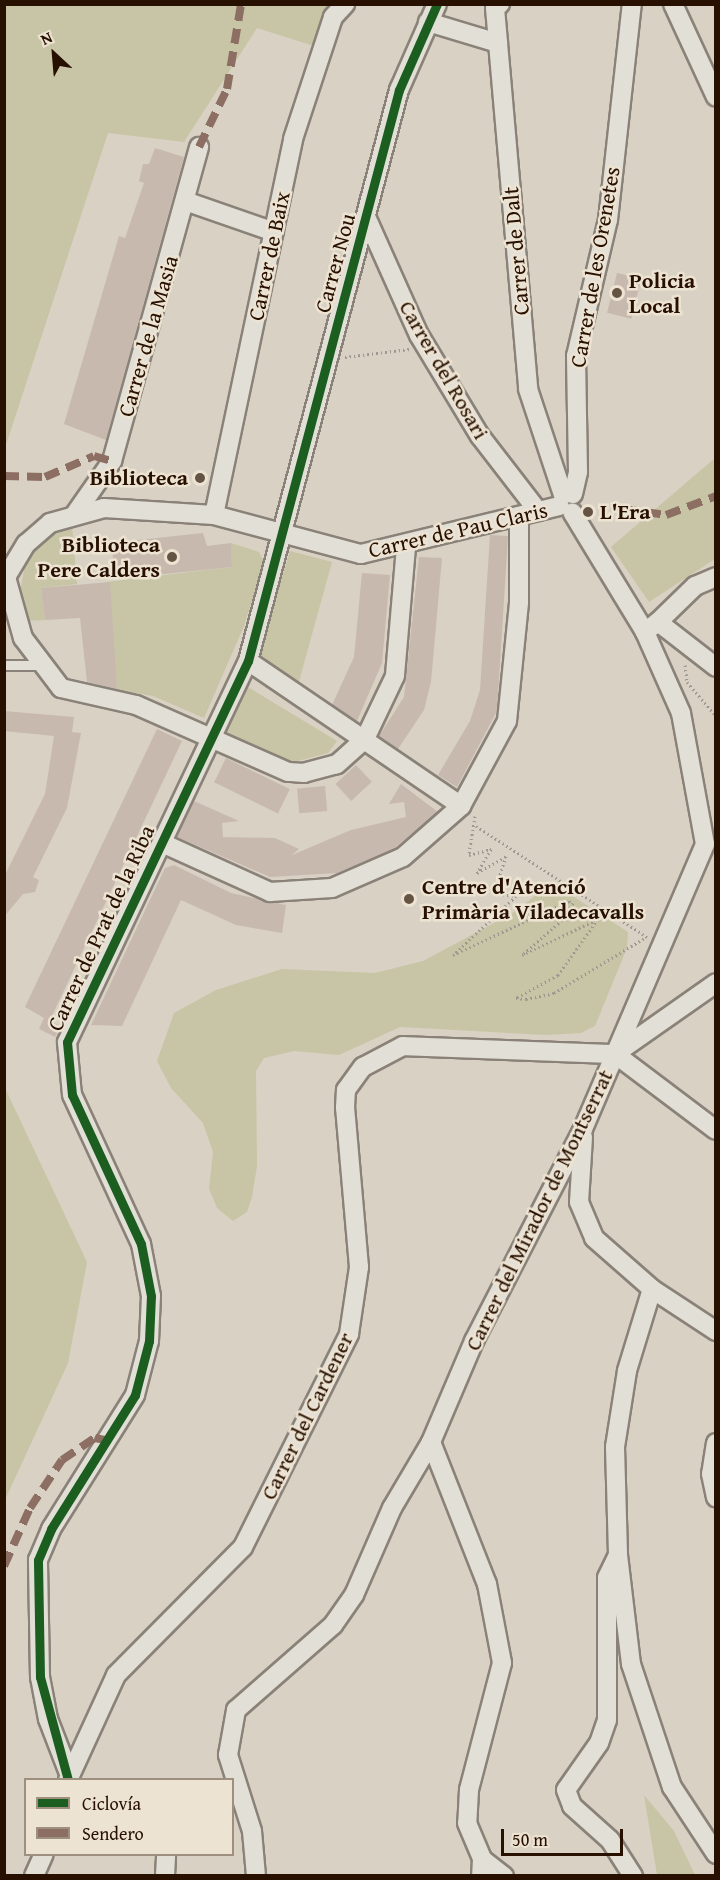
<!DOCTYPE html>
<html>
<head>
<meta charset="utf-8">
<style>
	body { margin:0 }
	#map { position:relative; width:720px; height:1880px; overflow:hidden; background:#d9d1c3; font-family:"Gentium Book Plus",serif }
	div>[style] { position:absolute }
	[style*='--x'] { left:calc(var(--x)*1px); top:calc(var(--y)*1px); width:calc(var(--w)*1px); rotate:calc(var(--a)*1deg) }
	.green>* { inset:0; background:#c7c5a5 }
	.building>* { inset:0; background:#c7b9ae; transform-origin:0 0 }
	.path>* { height:3px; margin-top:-1.5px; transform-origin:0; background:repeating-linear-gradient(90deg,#9e9891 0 1.5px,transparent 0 4.5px) }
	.roads { filter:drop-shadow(2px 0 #8a8278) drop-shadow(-2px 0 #8a8278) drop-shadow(0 2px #8a8278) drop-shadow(0 -2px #8a8278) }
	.lane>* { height:9px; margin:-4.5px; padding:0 4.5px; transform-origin:4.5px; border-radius:4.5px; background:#e2dfd7 }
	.street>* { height:18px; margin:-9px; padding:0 9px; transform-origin:9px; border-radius:9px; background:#e2dfd7 }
	.quiet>* { height:8px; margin-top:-4px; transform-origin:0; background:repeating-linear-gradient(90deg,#8d6e63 0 15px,transparent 0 23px) }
	.cycleway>* { height:9px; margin:-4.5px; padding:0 4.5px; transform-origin:4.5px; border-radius:4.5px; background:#1b5e20 }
	.dots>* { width:16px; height:16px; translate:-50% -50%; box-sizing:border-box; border:3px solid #ede3d2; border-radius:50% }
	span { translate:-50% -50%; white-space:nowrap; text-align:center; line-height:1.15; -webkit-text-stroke:5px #ede3d2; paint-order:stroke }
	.street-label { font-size:22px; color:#271000 }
	.poi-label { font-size:22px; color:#271000; font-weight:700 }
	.left { translate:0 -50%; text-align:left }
	.right { translate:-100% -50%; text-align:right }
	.frame { position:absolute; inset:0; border:6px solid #271000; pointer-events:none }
	.legend { position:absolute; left:24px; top:1778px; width:210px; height:78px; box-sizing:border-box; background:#ede3d2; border:2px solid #9e8f7e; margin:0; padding:8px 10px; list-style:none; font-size:18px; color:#271000 }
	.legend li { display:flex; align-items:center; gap:12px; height:30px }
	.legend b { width:30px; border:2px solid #9e8f7e }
	.north { position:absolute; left:24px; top:24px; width:60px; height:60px; -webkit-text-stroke:4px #ede3d2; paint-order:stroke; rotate:334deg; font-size:16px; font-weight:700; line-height:24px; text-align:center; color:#271000 }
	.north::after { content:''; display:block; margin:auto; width:21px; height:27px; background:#271000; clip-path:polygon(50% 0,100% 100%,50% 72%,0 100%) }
	.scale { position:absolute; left:501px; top:1829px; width:122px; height:27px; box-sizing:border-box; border:3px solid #271000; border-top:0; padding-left:8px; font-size:18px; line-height:21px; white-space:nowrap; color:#271000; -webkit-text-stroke:4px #ede3d2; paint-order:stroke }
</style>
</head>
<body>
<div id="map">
	<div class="green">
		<i style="clip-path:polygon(5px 4px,327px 5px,314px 46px,257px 28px,184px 142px,108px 133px,5px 448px)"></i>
		<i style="clip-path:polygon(715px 458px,715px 559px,649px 602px,611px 547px)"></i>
		<i style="clip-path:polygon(72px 525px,77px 584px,41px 588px,45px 620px,25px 621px,18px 603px,26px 560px,38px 544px)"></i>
		<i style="clip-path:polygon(231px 543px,259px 552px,264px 562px,244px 626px,204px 718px,153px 696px,117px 690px,106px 582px,232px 567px)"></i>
		<i style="clip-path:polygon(290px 551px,332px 562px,298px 685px,258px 656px)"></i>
		<i style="clip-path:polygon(248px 687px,337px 741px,328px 753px,294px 762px,226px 734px)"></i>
		<i style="clip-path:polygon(548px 886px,565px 891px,628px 932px,627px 948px,595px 1026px,581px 1033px,546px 1035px,400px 1027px,339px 1055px,294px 1051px,264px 1058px,256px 1071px,257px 1166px,252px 1197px,247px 1212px,233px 1221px,217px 1208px,209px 1189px,213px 1152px,203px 1123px,171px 1088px,157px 1061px,174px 1013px,216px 990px,282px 969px,375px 973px,423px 961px,511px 914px)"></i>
		<i style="clip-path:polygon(5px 1088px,87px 1262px,68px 1363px,5px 1500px)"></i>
		<i style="clip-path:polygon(644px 1795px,674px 1831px,695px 1875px,657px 1875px)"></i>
	</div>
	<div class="building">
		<i style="clip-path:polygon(155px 148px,184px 157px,106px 440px,64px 424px,119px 236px,125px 238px,144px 183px,139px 181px,143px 164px,149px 164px)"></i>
		<i style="left:617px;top:273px;width:25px;height:41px;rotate:14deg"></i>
		<i style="clip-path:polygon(203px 533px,207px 546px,231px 543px,232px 567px,116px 579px,111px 543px)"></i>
		<i style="clip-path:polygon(490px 535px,508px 536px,497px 711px,457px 787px,438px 775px,470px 721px,480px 690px)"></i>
		<i style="clip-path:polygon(419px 557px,442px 558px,431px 682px,424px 710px,398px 749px,379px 736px,404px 697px)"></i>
		<i style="clip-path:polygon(362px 573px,390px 575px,382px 663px,357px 721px,332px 705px,354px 657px)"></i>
		<i style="clip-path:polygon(110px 582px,117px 689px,87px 682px,80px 618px,45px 620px,41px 588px)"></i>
		<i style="clip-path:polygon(4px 711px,74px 717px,72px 732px,81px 733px,67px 808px,33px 877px,39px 880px,35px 892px,23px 894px,4px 917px,4px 877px,45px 794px,54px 736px,4px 731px)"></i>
		<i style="clip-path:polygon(157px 729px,182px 741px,50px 1020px,61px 1027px,55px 1037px,39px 1029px,44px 1018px,25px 1007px)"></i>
		<i style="left:226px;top:758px;width:71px;height:27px;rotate:26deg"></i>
		<i style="left:356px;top:765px;width:23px;height:28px;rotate:47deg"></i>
		<i style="clip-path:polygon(401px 784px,438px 812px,392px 850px,337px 873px,270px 877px,177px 837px,194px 801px,239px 821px,222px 823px,223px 837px,275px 838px,299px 849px,292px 855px,351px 830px,406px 817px,404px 802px,389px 804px)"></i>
		<i style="left:325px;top:786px;width:25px;height:28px;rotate:85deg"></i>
		<i style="clip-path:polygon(174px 865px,231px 893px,286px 905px,282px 933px,236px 925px,181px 900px,122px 1026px,91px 1025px,165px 868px)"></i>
	</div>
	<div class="path">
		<i style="--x:345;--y:357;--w:65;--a:-7"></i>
		<i style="--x:685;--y:665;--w:17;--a:83"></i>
		<i style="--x:687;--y:682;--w:45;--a:49.5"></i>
		<i style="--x:475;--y:816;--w:39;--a:99"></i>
		<i style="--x:469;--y:855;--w:23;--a:-15"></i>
		<i style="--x:491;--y:849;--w:28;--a:120"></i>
		<i style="--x:477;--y:873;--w:34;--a:-30"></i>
		<i style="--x:506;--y:856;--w:39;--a:108"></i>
		<i style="--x:494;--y:893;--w:22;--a:8"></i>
		<i style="--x:516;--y:896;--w:86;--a:136.9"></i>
		<i style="--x:453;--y:955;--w:128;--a:-25"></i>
		<i style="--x:569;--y:901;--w:4;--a:27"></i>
		<i style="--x:573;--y:903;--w:20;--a:123"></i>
		<i style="--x:562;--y:920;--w:53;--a:138.8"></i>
		<i style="--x:522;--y:955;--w:84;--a:-25.3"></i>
		<i style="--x:598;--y:919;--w:69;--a:125.5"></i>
		<i style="--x:558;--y:975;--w:48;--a:151.3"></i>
		<i style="--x:516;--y:998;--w:10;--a:6"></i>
		<i style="--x:526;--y:999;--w:29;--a:-12"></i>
		<i style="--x:554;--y:993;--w:108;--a:-31.3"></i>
		<i style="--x:476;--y:826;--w:204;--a:33"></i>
		<i style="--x:597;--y:918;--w:11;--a:-63"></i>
	</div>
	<div class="roads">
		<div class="lane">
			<i style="--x:4;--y:665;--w:35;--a:0"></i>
		</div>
		<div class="street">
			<i style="--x:500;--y:4;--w:6;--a:141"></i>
			<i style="--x:495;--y:8;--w:35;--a:85"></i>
			<i style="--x:498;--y:43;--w:347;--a:85"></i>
			<i style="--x:528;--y:389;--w:112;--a:71.7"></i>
			<i style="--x:673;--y:4;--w:102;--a:65.2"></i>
			<i style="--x:428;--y:22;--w:73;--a:16.7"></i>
			<i style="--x:185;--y:201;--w:94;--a:19.2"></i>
			<i style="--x:367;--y:219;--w:127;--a:65.9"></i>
			<i style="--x:419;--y:335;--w:118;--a:58.9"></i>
			<i style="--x:480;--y:436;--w:95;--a:52.3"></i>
			<i style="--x:573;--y:494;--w:23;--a:-77"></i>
			<i style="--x:578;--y:472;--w:116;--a:-91"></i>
			<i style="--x:576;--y:356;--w:140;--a:-76.8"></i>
			<i style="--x:608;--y:220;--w:217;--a:-83.7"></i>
			<i style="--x:75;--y:514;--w:65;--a:-55.1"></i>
			<i style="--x:112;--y:461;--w:326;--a:-74.5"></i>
			<i style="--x:214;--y:515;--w:384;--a:-78.1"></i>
			<i style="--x:293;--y:139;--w:128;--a:-71.8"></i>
			<i style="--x:333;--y:17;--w:18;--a:-47"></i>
			<i style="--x:406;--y:547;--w:129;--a:94.9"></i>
			<i style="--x:395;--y:676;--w:70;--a:115.5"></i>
			<i style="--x:365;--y:739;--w:38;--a:138"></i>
			<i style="--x:337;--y:764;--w:34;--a:165"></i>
			<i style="--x:304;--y:773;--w:16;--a:-176"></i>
			<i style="--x:288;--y:772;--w:166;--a:-156.2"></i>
			<i style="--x:136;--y:705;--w:77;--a:-167.2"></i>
			<i style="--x:61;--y:688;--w:63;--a:-127.2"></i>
			<i style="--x:23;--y:638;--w:63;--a:-105.6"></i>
			<i style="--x:6;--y:577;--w:39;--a:-59"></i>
			<i style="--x:26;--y:544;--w:32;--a:-41"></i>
			<i style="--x:50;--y:523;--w:56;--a:-15.5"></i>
			<i style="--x:104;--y:508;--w:110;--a:3.6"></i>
			<i style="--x:214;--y:515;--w:152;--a:14.9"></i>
			<i style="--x:361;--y:554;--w:204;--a:-13.6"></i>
			<i style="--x:658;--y:622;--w:52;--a:-44.2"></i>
			<i style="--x:695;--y:586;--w:23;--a:-23"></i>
			<i style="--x:645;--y:632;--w:16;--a:-38"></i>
			<i style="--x:658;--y:622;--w:73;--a:37.8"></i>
			<i style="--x:248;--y:661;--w:258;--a:34.2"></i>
			<i style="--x:162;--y:843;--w:119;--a:24.4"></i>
			<i style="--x:270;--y:892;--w:62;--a:-3.7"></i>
			<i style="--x:332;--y:888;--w:77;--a:-23.6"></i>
			<i style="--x:403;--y:857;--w:77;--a:-41.3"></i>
			<i style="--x:461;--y:806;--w:97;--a:-61.6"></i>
			<i style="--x:507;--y:721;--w:120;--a:-84.2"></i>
			<i style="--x:519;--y:602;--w:86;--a:-90"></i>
			<i style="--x:615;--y:1054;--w:126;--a:37"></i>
			<i style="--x:615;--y:1054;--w:123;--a:-35.1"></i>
			<i style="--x:583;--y:1137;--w:65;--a:93.5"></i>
			<i style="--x:579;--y:1202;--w:39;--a:67"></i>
			<i style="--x:594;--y:1238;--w:77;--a:41.3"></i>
			<i style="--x:652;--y:1289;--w:77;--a:33.3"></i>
			<i style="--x:652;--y:1289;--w:86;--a:107"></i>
			<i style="--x:627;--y:1371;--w:77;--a:99"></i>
			<i style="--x:615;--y:1447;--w:108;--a:88.4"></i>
			<i style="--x:618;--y:1555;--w:110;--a:83.2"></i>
			<i style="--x:631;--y:1664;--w:130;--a:71.6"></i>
			<i style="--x:672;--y:1787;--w:80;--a:56.7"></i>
			<i style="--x:431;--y:1442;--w:153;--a:68.5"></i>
			<i style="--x:487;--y:1584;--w:80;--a:79.2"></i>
			<i style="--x:502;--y:1663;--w:131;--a:104.6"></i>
			<i style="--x:469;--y:1790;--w:33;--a:93"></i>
			<i style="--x:467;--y:1823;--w:39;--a:67"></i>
			<i style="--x:482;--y:1859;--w:17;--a:93"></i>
			<i style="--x:716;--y:1443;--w:31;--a:99"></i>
			<i style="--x:711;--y:1474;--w:24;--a:78"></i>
			<i style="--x:618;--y:1555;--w:25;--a:116"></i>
			<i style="--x:607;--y:1578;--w:142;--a:90"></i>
			<i style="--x:607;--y:1720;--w:24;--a:109"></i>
			<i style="--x:599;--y:1743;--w:57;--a:125.1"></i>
			<i style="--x:566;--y:1790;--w:17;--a:69"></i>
			<i style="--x:572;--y:1806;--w:51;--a:41.8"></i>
			<i style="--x:610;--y:1840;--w:43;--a:57.4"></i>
			<i style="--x:70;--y:1776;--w:61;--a:-111.1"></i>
			<i style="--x:48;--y:1719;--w:43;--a:-100.8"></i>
			<i style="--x:40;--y:1677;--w:117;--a:-91"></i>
			<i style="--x:38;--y:1560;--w:34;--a:-67"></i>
			<i style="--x:51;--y:1529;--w:158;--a:-57.9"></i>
			<i style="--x:135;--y:1395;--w:56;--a:-75.5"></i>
			<i style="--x:149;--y:1341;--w:45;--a:-87.5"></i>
			<i style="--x:151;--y:1296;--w:53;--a:-100.9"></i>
			<i style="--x:141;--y:1244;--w:164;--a:-114.8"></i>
			<i style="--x:72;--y:1095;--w:53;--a:-95.4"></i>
			<i style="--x:67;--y:1042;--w:422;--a:-64.6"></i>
			<i style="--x:248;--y:661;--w:591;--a:-75.19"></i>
			<i style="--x:399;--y:90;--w:94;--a:-66.2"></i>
			<i style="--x:68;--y:1780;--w:115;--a:-65.4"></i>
			<i style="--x:116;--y:1675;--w:180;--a:-45.2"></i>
			<i style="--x:243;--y:1547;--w:238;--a:-63.5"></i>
			<i style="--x:349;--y:1334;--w:68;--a:-81.5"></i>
			<i style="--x:359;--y:1267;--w:160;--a:-95"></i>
			<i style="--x:345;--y:1108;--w:18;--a:-87"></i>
			<i style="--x:346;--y:1090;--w:29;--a:-54"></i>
			<i style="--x:363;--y:1067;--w:45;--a:-27.7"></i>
			<i style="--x:403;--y:1046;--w:212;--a:2.2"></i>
			<i style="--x:482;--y:1859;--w:28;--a:38"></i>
			<i style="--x:34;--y:1876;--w:24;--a:-66"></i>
			<i style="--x:165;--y:1876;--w:22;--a:-87"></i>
			<i style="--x:256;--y:1876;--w:45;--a:-95.1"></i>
			<i style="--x:252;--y:1831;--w:80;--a:-107.5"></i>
			<i style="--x:228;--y:1755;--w:46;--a:-79.9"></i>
			<i style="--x:236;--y:1710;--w:129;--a:-41.2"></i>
			<i style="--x:333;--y:1625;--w:37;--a:-55"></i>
			<i style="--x:354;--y:1595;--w:95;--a:-66.4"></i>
			<i style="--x:392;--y:1508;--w:77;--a:-59.4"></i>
			<i style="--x:431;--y:1442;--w:110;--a:-66.9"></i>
			<i style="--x:474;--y:1341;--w:238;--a:-62.8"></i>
			<i style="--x:583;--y:1129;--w:310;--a:-66.8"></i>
			<i style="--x:705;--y:844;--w:133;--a:-100.4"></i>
			<i style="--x:681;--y:713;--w:89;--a:-114"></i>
			<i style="--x:645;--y:632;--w:140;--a:-121.3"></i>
		</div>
	</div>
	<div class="quiet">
		<i style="--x:199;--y:147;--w:64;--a:-64.2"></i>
		<i style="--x:227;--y:89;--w:86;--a:-80.6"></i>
		<i style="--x:4;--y:476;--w:41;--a:1.4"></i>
		<i style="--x:45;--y:477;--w:53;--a:-23.2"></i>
		<i style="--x:94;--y:456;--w:19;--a:16"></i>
		<i style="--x:623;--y:509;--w:43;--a:7.9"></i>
		<i style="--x:666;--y:515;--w:53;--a:-20.8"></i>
		<i style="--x:4;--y:1566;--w:64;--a:-65.9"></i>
		<i style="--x:30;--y:1508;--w:58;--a:-56.3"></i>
		<i style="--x:62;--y:1460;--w:40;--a:-34"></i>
		<i style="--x:95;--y:1438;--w:16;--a:11"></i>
	</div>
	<div class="cycleway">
		<i style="--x:68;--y:1780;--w:107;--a:-105.2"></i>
		<i style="--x:40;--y:1677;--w:117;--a:-91"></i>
		<i style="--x:38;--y:1560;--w:34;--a:-67"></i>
		<i style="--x:51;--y:1529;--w:158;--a:-57.9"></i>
		<i style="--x:135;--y:1395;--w:56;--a:-75.5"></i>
		<i style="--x:149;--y:1341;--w:45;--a:-87.5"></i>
		<i style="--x:151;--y:1296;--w:53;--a:-100.9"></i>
		<i style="--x:141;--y:1244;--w:164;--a:-114.8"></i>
		<i style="--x:72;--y:1095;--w:53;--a:-95.4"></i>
		<i style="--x:67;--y:1042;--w:422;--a:-64.6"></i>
		<i style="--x:248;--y:661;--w:591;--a:-75.19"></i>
		<i style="--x:399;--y:90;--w:94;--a:-66.2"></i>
	</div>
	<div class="dots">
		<i style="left:617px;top:293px;background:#655444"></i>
		<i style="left:200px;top:478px;background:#655444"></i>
		<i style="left:588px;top:512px;background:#655444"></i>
		<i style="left:172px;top:557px;background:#655444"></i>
		<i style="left:409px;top:899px;background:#655444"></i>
	</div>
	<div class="street-label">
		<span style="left:516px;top:251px;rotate:-95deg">Carrer de Dalt</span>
		<span style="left:269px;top:256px;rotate:-78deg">Carrer de Baix</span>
		<span style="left:335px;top:263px;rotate:-75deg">Carrer Nou</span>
		<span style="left:595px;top:267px;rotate:-80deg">Carrer de les Orenetes</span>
		<span style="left:148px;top:336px;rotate:-74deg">Carrer de la Masia</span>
		<span style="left:444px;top:370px;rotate:60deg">Carrer del Rosari</span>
		<span style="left:458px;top:530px;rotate:-13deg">Carrer de Pau Claris</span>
		<span style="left:101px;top:928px;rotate:-65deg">Carrer de Prat de la Riba</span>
		<span style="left:539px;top:1210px;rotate:-64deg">Carrer del Mirador de Montserrat</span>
		<span style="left:307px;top:1416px;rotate:-64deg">Carrer del Cardener</span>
	</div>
	<div class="poi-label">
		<span class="left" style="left:629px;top:293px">Policia<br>Local</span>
		<span class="right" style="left:188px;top:478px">Biblioteca</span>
		<span class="left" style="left:600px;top:512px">L'Era</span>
		<span class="right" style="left:160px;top:557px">Biblioteca<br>Pere Calders</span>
		<span class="left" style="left:422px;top:899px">Centre d'Atenció<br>Primària Viladecavalls</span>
	</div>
	<div class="frame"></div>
	<ul class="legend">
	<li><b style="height:8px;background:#1b5e20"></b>Ciclovía</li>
	<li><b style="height:8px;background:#8d6e63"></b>Sendero</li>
	</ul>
	<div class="north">N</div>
	<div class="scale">50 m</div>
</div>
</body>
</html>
